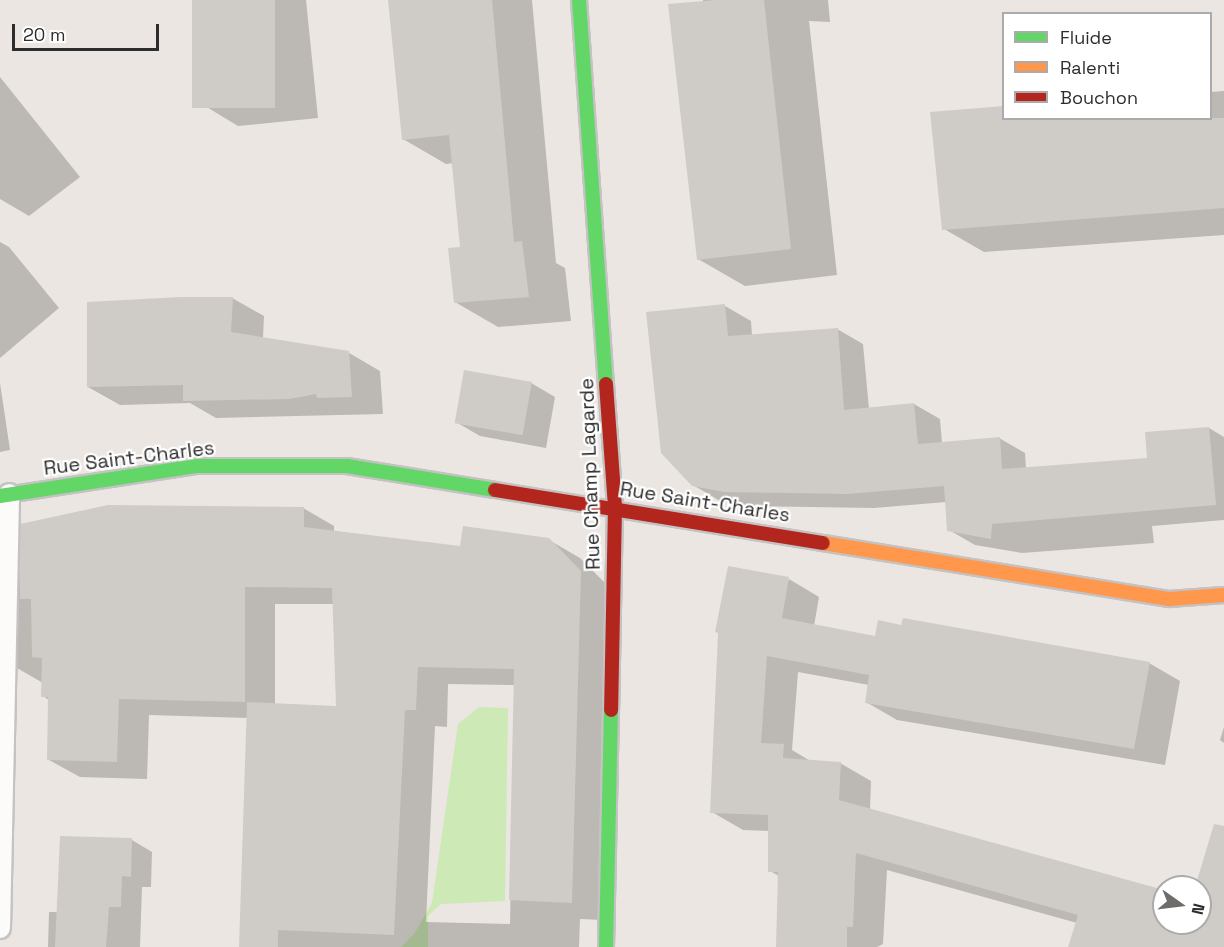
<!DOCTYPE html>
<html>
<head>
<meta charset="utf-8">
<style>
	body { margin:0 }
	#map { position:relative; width:1224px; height:947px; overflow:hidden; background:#ebe6e1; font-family:"Space Grotesk",sans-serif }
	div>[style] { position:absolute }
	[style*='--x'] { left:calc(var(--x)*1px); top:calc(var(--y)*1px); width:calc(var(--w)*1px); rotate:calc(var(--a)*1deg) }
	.green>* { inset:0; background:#cce9b6 }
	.shadow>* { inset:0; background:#0003 }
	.building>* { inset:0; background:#cfccc8; transform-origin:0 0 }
	.roads { filter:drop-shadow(2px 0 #c4c2c3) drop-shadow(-2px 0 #c4c2c3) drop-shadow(0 2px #c4c2c3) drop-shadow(0 -2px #c4c2c3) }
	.lane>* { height:20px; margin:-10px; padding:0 10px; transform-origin:10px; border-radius:10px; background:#fcfbfa }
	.fast>* { height:14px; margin:-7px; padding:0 7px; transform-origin:7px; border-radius:7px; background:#63d668 }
	.slow>* { height:14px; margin:-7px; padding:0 7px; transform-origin:7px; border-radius:7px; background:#ff974d }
	.jam>* { height:14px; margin:-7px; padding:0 7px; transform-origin:7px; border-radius:7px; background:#b3261e }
	span { translate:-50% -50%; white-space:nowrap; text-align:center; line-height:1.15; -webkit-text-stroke:4.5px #fff; paint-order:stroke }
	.street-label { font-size:20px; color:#2c2c2c }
	.legend { position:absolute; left:1002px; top:12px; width:210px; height:108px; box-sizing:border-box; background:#fff; border:2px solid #ababab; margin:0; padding:8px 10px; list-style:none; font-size:18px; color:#2c2c2c }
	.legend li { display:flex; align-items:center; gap:12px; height:30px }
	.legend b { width:30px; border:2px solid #ababab }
	.north { position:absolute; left:1152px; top:875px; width:60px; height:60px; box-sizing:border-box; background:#fff; border:2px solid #ababab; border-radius:50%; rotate:104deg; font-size:16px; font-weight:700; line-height:24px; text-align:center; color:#2c2c2c }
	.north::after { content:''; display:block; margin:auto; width:21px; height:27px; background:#6f6d6b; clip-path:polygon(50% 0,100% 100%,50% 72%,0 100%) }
	.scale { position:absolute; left:12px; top:24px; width:147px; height:27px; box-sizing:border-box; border:3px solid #2c2c2c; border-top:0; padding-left:8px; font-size:18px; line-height:21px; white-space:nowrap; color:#2c2c2c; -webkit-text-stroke:4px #fff; paint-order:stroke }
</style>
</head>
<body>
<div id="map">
	<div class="green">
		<i style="clip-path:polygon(479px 707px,508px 708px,505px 901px,441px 904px,428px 916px,428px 947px,401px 947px,414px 934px,432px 903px,458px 724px)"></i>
	</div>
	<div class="shadow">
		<i style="clip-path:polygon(193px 0,306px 0,318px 118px,238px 126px,205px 106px)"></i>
		<i style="clip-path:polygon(389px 0,532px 0,556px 263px,565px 268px,571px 321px,498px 327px,455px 302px,462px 248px,454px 163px,446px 164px,403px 139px)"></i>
		<i style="clip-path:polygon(703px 0,828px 0,830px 22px,809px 21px,837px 275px,745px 286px,698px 259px)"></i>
		<i style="clip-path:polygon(0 77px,80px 177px,29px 216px,0 199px)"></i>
		<i style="clip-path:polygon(1224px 91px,1224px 235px,984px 252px,944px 229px,1004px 118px,1210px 118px,1210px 92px)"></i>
		<i style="clip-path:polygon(0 242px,9px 247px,59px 308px,0 358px)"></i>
		<i style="clip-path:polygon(232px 298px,264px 316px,263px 338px,349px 353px,380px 371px,383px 414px,216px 418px,190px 403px,120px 405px,88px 387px)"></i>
		<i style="clip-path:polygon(725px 306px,751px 321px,752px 335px,837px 329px,863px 344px,869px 409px,914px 404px,940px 419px,942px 443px,999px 438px,1025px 453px,1026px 469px,1149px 460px,1209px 428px,1224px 437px,1224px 520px,1152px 526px,1154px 543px,1022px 553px,975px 545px,949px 530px,946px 502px,874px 508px,751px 506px,720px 501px,693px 485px)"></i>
		<i style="clip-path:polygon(0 383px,10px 450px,0 452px)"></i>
		<i style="clip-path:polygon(531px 383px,555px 397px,546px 448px,480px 436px,456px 422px)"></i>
		<i style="clip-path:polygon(evenodd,303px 508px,334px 526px,334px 532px,461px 547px,549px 540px,580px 558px,611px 589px,603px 920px,580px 919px,579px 947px,241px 947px,248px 718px,149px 715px,147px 779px,80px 777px,49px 760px,49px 700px,43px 696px,43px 683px,17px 668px,17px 682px,0 681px,0 563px,21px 575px,303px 508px,275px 604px,334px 604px,337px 708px,275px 705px,275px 604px,303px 508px,448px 684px,515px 685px,510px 924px,426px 922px,435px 726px,447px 727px,448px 684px)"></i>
		<i style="clip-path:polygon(789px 579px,819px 597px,814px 626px,877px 638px,902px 627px,1149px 663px,1180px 681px,1165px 765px,897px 720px,866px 702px,869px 685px,798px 672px,792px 750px,812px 762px,840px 763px,871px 781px,870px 810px,1146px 947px,1070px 947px,1077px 923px,887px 870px,883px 944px,877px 947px,778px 947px,779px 876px,770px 871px,770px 831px,743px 830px,712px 812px)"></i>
		<i style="clip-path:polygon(1224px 727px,1224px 743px,1220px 740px)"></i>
		<i style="clip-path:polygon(61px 837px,132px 840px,152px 852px,151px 887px,142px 887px,140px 947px,48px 947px,49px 912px,58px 912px)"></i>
	</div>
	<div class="building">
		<i style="left:192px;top:0;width:83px;height:108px"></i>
		<i style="clip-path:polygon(388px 0,492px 0,514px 242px,522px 241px,529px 297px,454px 303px,448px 248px,460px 247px,449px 135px,402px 140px)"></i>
		<i style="clip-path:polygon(716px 0,764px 0,791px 249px,697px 260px,668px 4px)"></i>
		<i style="clip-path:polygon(1004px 106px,1004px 118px,1224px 118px,1224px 208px,942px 230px,930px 112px)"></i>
		<i style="clip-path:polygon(180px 297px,233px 297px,231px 332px,349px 351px,352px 397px,317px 398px,316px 394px,289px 399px,183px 401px,183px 385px,87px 387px,87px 302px)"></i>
		<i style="clip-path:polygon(725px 304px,728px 336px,838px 328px,844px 410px,914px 403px,918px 444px,1000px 437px,1002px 469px,1147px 458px,1145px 432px,1209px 427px,1216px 505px,992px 524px,991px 539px,947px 531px,944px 486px,847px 494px,724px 492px,692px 486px,661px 453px,646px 312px)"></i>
		<i style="left:464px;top:370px;width:69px;height:54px;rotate:10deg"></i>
		<i style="clip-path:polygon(108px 505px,304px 507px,304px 527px,460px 546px,463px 526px,549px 538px,581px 571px,572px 903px,509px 900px,514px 669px,418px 667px,416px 710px,405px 710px,394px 935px,278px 930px,278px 947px,239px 947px,247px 702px,336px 706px,332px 588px,245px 587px,245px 702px,119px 699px,117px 762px,47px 760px,48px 697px,41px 697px,42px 658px,32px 657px,31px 599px,20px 599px,20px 524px)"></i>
		<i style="clip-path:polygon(728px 566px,789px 577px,782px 618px,875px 636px,878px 620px,901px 625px,903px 618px,1150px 662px,1134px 749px,865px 703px,869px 675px,767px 656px,761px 743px,784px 744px,783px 758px,841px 762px,839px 800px,1164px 890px,1164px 923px,1200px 923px,1200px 887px,1195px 887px,1214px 824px,1224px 826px,1224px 947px,1068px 947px,1078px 915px,856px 853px,853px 927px,847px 927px,847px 947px,776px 947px,778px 872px,768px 872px,768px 815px,710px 813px,718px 633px,715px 632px)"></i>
		<i style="clip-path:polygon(60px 836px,132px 838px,131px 877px,122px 876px,121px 907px,109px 907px,106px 947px,55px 947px)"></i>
	</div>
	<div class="roads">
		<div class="lane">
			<i style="--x:0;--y:928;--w:434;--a:-88.8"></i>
		</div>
		<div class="fast">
			<i style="--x:579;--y:0;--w:385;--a:86"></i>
			<i style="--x:0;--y:496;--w:198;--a:-8.7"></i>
			<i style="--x:196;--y:466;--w:151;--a:0"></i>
			<i style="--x:347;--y:466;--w:150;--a:9.2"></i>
			<i style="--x:606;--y:947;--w:237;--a:-88.8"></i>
		</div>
		<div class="slow">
			<i style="--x:823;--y:543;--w:351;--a:9.2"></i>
			<i style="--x:1169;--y:599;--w:55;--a:-4.2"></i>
		</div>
		<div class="jam">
			<i style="--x:606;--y:384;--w:123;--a:85.8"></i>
			<i style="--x:615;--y:507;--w:203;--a:91.1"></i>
			<i style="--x:495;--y:490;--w:332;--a:9.2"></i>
		</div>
	</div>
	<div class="street-label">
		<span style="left:129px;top:458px;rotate:-7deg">Rue Saint-Charles</span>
		<span style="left:590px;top:474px;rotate:-92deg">Rue Champ Lagarde</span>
		<span style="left:705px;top:502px;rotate:9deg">Rue Saint-Charles</span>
	</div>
	<ul class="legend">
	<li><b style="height:8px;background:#63d668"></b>Fluide</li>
	<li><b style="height:8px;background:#ff974d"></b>Ralenti</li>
	<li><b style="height:8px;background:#b3261e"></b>Bouchon</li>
	</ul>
	<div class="north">N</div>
	<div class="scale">20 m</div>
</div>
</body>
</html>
